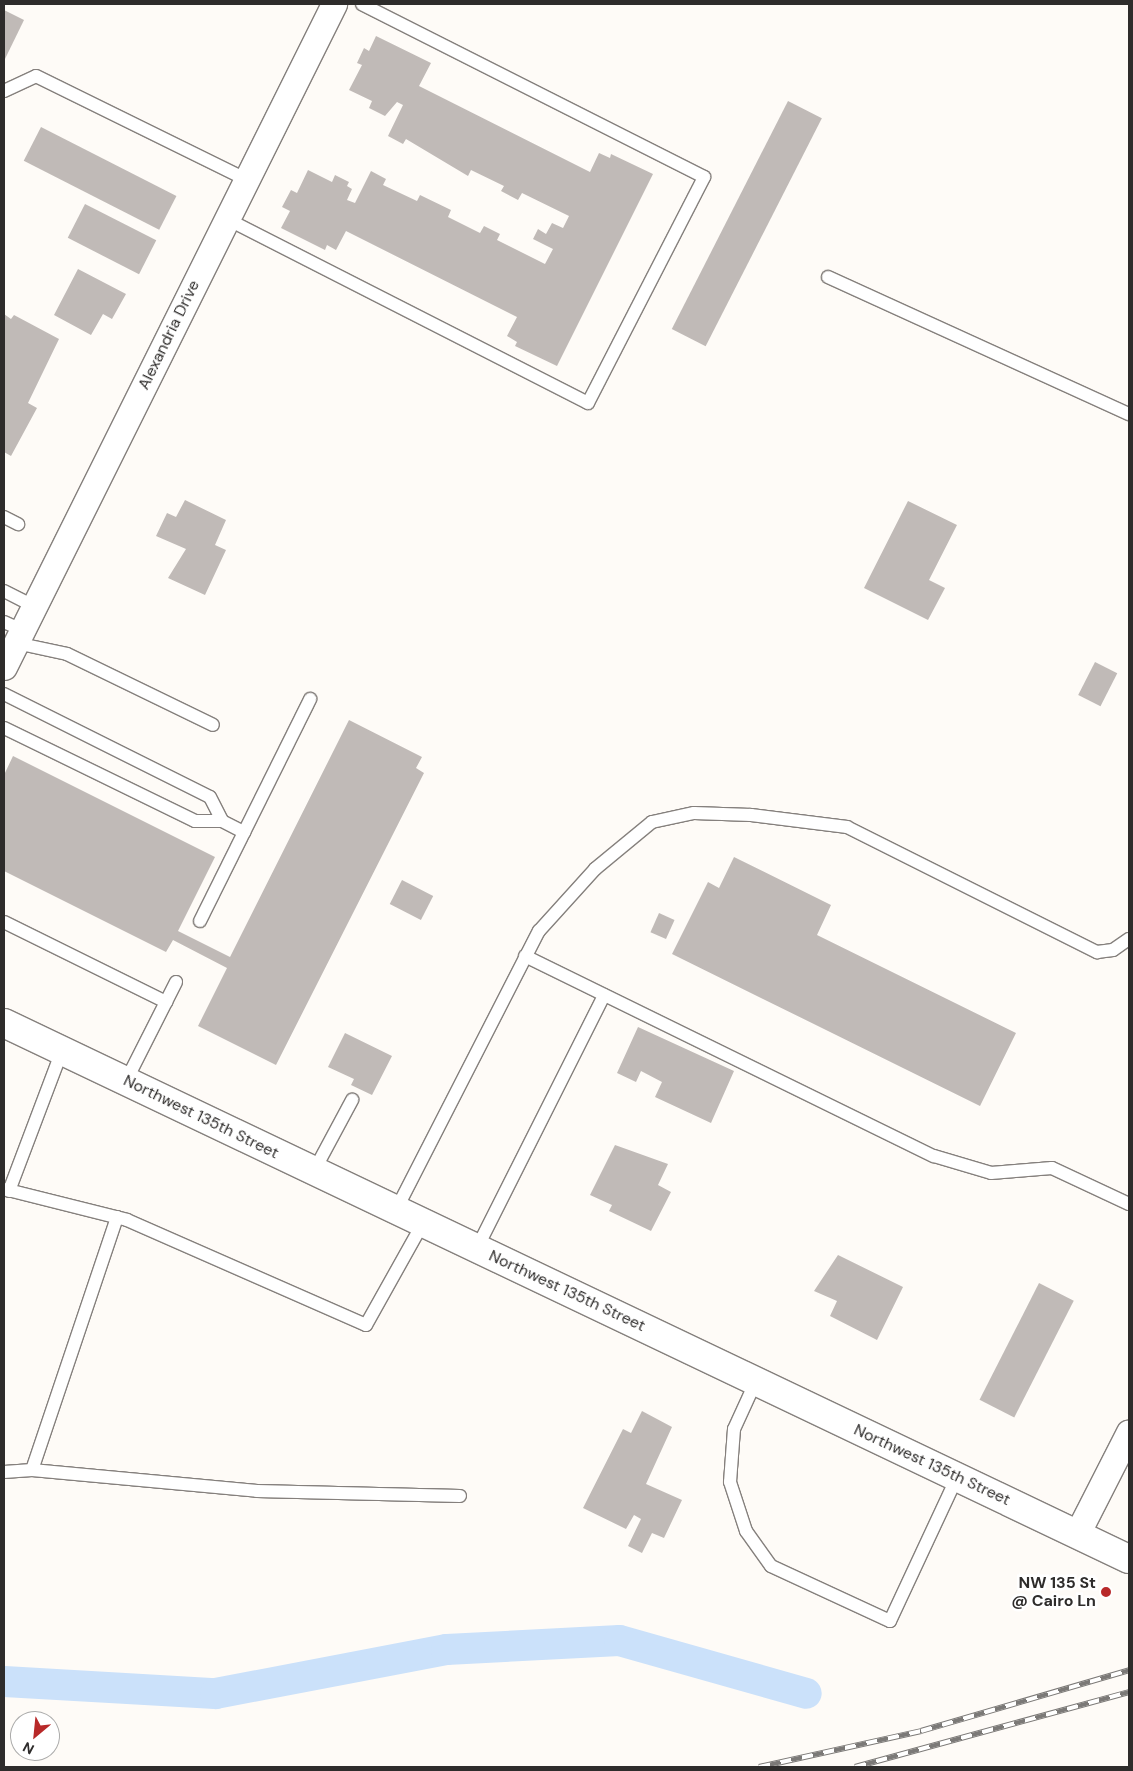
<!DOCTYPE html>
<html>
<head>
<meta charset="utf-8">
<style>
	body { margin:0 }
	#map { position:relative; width:1133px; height:1771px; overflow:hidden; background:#fefbf7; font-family:"DM Sans",sans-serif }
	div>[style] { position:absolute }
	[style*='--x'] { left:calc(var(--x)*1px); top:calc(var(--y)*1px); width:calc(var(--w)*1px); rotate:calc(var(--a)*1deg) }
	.canal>* { height:31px; margin:-15.5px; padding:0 15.5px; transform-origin:15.5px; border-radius:15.5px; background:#cbe1fa }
	.building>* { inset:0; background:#c0bab7; transform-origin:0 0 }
	.roads { filter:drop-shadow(1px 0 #85807d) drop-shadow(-1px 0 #85807d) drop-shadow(0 1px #85807d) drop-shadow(0 -1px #85807d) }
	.service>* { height:12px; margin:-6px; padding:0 6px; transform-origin:6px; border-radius:6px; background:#fff }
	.minor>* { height:25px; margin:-12.5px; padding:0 12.5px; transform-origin:12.5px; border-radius:12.5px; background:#fff }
	.secondary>* { height:28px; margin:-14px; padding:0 14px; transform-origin:14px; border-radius:14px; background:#fff }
	.rail>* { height:5.5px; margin-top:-2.75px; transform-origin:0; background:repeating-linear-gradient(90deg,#fff 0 11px,#7b7977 0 22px); box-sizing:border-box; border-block:1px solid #7b7977 }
	.dots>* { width:14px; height:14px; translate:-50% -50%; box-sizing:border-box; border:2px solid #fff; border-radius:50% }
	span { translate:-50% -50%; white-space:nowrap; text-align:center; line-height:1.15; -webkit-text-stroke:5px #fff; paint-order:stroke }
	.street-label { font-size:16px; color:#2e2c2b }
	.poi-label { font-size:16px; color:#2e2c2b; font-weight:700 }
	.right { translate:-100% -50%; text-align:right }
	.frame { position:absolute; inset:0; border:5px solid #2e2c2b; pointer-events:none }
	.north { position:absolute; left:10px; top:1711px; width:50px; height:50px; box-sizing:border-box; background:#fff; border:1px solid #ababaa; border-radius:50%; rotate:208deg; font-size:14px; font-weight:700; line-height:20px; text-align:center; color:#2e2c2b }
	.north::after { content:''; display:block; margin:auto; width:18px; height:22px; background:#b82929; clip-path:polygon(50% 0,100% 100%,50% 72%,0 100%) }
</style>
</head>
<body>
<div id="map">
	<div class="canal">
		<i style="--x:4;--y:1681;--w:211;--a:3.3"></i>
		<i style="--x:215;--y:1693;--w:235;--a:-10.8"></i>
		<i style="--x:446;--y:1649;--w:173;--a:-3"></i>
		<i style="--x:619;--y:1640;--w:194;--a:15.8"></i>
	</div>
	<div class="building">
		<i style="clip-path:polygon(4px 10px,24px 20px,4px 61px)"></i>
		<i style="clip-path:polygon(376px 36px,431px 63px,419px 86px,590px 172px,599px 153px,610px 158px,611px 154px,653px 174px,557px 366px,515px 346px,517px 342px,507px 336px,517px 317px,346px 231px,336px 250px,327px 245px,325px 250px,281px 228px,290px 211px,282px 207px,291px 190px,297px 193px,308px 170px,332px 182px,335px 175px,349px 182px,347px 186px,352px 189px,347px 200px,355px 203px,371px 171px,386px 179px,383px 185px,417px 201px,420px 195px,451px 210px,448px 217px,480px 233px,484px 226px,500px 234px,497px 240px,545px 264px,553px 249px,533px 239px,538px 229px,546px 234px,552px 223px,563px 228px,569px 216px,522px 193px,518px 200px,501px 191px,504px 186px,471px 170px,468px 176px,406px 139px,403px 144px,388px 136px,403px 105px,397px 102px,385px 116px,369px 108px,372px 101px,349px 90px,362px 65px,357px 63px,364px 48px,369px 51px)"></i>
		<i style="left:788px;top:101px;width:38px;height:256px;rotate:27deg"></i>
		<i style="left:41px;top:127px;width:152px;height:38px;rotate:27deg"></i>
		<i style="left:85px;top:204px;width:80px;height:38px;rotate:27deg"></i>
		<i style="clip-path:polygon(78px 269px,126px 294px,112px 319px,103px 314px,91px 335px,54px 315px)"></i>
		<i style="clip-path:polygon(4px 314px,11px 319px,14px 315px,59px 339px,28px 403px,37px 408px,11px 456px,4px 452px)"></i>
		<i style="clip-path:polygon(185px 500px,226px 520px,215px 545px,226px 550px,205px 595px,168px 578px,186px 549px,156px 536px,167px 513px,176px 517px)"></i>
		<i style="clip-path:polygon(908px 501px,957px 525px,929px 580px,945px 588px,928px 620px,864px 588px)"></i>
		<i style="left:1095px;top:662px;width:25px;height:37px;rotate:27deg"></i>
		<i style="clip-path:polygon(349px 720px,422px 757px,416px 768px,424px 773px,276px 1065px,198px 1026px,227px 968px,173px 940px,166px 952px,4px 871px,4px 775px,13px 756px,215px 857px,178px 931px,230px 957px)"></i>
		<i style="clip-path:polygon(734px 857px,831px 905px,817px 935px,1016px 1033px,980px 1106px,672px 954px,708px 882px,719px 888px)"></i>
		<i style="left:402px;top:880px;width:35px;height:27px;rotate:27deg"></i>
		<i style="left:659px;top:913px;width:17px;height:21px;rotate:24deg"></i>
		<i style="clip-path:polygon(638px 1027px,734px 1071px,711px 1123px,655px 1097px,662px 1082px,641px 1071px,636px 1082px,617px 1073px)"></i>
		<i style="clip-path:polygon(345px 1033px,392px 1056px,372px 1095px,351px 1085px,354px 1079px,328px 1067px)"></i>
		<i style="clip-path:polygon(615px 1145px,668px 1164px,658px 1185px,671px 1192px,651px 1231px,609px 1211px,612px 1205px,590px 1195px)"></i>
		<i style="clip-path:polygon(838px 1255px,903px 1287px,877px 1340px,830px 1316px,837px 1301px,814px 1291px)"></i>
		<i style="left:1039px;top:1283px;width:39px;height:131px;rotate:27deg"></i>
		<i style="clip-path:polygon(642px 1411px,672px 1427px,646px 1484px,682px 1500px,664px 1538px,652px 1533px,642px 1553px,628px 1546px,641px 1519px,634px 1515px,626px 1529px,583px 1508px,623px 1429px,631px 1433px)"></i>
	</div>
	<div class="roads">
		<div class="service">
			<i style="--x:4;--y:91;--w:35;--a:-25"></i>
			<i style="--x:36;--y:76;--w:235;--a:26.2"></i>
			<i style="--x:227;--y:219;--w:405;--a:27"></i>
			<i style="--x:588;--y:403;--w:254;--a:-62.8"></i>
			<i style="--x:704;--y:177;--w:383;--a:-153.2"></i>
			<i style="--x:828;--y:277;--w:331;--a:24.5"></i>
			<i style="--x:4;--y:517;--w:16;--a:27"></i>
			<i style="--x:4;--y:591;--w:34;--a:27"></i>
			<i style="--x:4;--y:622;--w:20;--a:24"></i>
			<i style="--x:16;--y:643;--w:52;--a:12.2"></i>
			<i style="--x:67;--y:654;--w:162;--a:25.9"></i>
			<i style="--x:4;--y:694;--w:230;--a:26.6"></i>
			<i style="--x:210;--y:797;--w:27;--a:63"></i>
			<i style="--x:222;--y:821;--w:27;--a:180"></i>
			<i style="--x:195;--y:821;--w:212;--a:-154"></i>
			<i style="--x:222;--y:821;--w:25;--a:27"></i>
			<i style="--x:200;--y:921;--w:248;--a:-63.6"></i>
			<i style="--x:4;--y:922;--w:181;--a:26.3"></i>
			<i style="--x:525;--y:956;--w:455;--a:26.1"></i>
			<i style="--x:934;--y:1156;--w:59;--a:16.6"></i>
			<i style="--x:991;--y:1173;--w:61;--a:-4.7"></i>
			<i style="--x:1052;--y:1168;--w:85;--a:25.1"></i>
			<i style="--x:126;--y:1081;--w:111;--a:-63.2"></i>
			<i style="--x:314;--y:1171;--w:81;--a:-61.8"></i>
			<i style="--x:4;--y:1189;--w:127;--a:14.1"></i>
			<i style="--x:127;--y:1220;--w:261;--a:23.7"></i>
			<i style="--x:366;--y:1325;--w:117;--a:-60.8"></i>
			<i style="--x:9;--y:1191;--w:150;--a:-69.3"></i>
			<i style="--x:396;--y:1210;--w:314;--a:-62.9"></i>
			<i style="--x:539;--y:931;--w:84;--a:-47.9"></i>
			<i style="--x:595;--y:869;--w:74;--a:-39.5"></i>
			<i style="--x:652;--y:822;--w:43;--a:-12.1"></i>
			<i style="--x:694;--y:813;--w:57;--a:2"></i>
			<i style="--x:751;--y:815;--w:97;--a:7.1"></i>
			<i style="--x:847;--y:827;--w:280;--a:26.6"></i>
			<i style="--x:1097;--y:952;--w:16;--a:-7"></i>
			<i style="--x:1113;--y:950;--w:19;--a:-35"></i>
			<i style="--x:477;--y:1248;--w:283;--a:-63.3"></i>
			<i style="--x:756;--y:1381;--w:53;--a:114.6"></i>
			<i style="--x:734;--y:1429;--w:53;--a:94.3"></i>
			<i style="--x:730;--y:1482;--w:52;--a:71.9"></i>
			<i style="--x:746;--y:1531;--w:43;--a:54.5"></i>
			<i style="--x:771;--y:1566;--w:131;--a:24.8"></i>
			<i style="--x:890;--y:1621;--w:159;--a:-65"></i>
			<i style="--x:32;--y:1470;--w:267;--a:-71.4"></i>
			<i style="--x:4;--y:1472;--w:28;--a:-4"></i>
			<i style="--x:32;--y:1470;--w:226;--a:5.3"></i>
			<i style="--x:257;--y:1491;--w:203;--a:1.4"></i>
		</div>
		<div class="minor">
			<i style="--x:4;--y:667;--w:741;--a:-63.54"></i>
			<i style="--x:1077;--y:1534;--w:114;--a:-63"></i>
		</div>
		<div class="secondary">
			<i style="--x:4;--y:1023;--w:1246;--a:25.48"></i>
		</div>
	</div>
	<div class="rail">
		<i style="--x:759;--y:1767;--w:166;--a:-12.5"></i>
		<i style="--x:921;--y:1731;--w:217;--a:-16.3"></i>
		<i style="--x:855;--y:1767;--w:284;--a:-15.3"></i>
	</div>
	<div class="dots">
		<i style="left:1106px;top:1592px;background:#b82929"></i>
	</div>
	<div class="street-label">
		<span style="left:169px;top:335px;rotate:-64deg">Alexandria Drive</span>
		<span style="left:201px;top:1117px;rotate:26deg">Northwest 135th Street</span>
		<span style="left:567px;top:1291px;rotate:25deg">Northwest 135th Street</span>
		<span style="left:932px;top:1465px;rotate:25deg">Northwest 135th Street</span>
	</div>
	<div class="poi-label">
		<span class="right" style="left:1096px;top:1592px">NW 135 St<br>@ Cairo Ln</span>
	</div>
	<div class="frame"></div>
	<div class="north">N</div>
</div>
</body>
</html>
